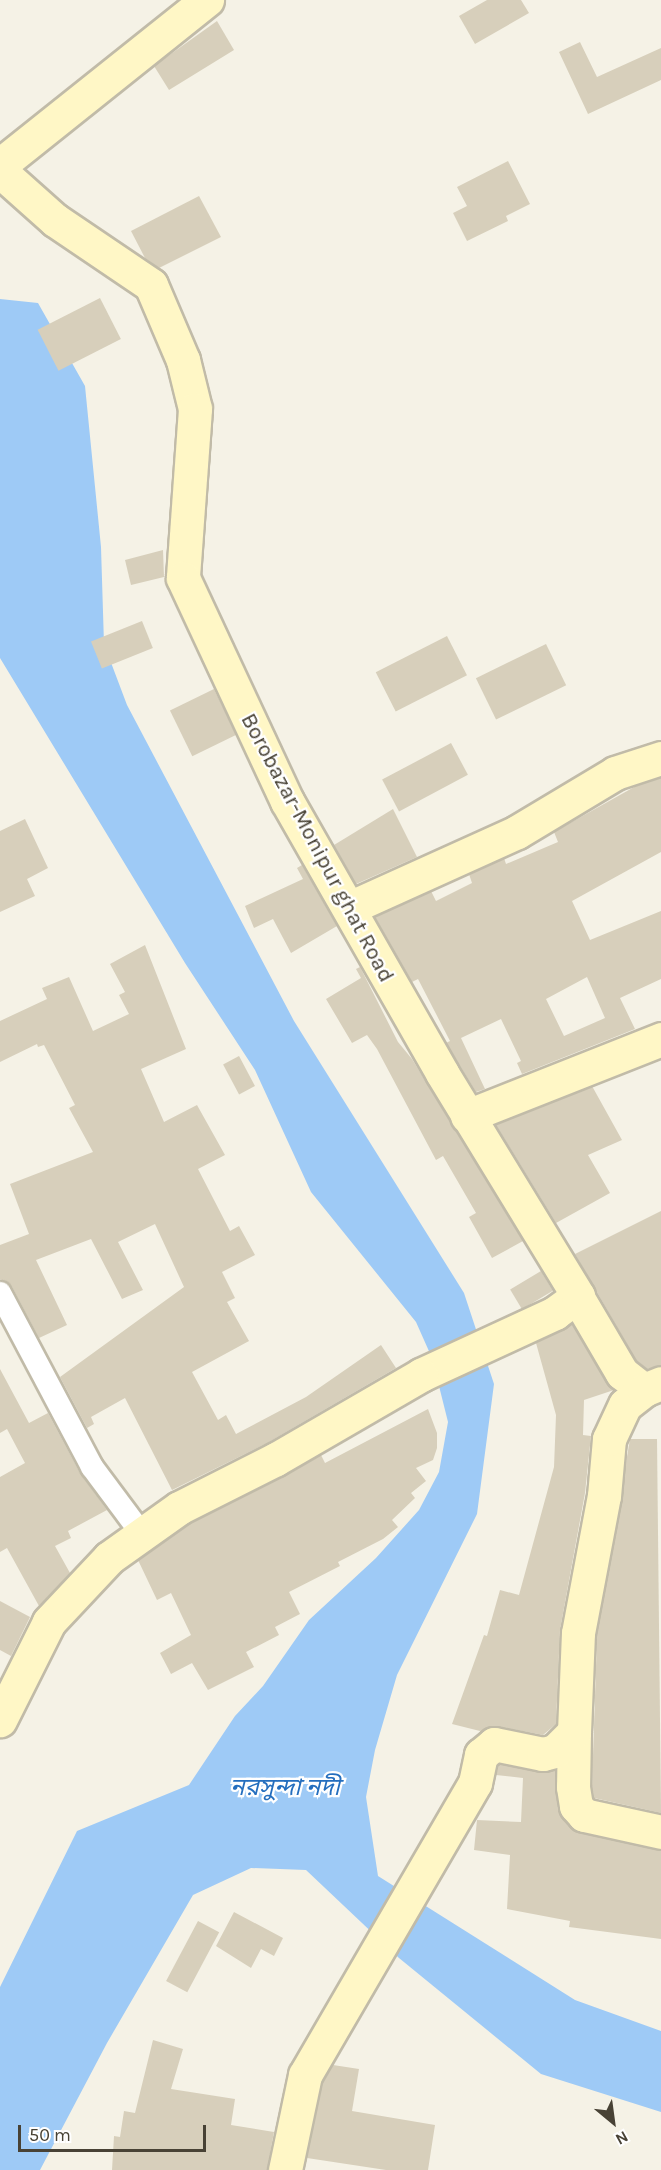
<!DOCTYPE html>
<html>
<head>
<meta charset="utf-8">
<style>
	body { margin:0 }
	#map { position:relative; width:661px; height:2170px; overflow:hidden; background:#f5f2e6; font-family:Karla,"Noto Sans Bengali",sans-serif }
	div>[style] { position:absolute }
	[style*='--x'] { left:calc(var(--x)*1px); top:calc(var(--y)*1px); width:calc(var(--w)*1px); rotate:calc(var(--a)*1deg) }
	.water>* { inset:0; background:#9ecaf6 }
	.building>* { inset:0; background:#d7cfbb; transform-origin:0 0 }
	.roads { filter:drop-shadow(2px 0 #c1bba8) drop-shadow(-2px 0 #c1bba8) drop-shadow(0 2px #c1bba8) drop-shadow(0 -2px #c1bba8) }
	.street>* { height:22px; margin:-11px; padding:0 11px; transform-origin:11px; border-radius:11px; background:#fff }
	.secondary>* { height:33px; margin:-16.5px; padding:0 16.5px; transform-origin:16.5px; border-radius:16.5px; background:#fff7c6 }
	span { translate:-50% -50%; white-space:nowrap; text-align:center; line-height:1.15; -webkit-text-stroke:4.5px #fff; paint-order:stroke }
	.street-label { font-size:22px; color:#484235 }
	.water-label { font-size:24px; color:#246ebe; font-style:italic }
	.north { position:absolute; left:583px; top:2092px; width:60px; height:60px; -webkit-text-stroke:4px #fff; paint-order:stroke; rotate:151deg; font-size:16px; font-weight:700; line-height:24px; text-align:center; color:#484235 }
	.north::after { content:''; display:block; margin:auto; width:21px; height:27px; background:#484235; clip-path:polygon(50% 0,100% 100%,50% 72%,0 100%) }
	.scale { position:absolute; left:18px; top:2125px; width:188px; height:27px; box-sizing:border-box; border:3px solid #484235; border-top:0; padding-left:8px; font-size:18px; line-height:21px; white-space:nowrap; color:#484235; -webkit-text-stroke:4px #fff; paint-order:stroke }
</style>
</head>
<body>
<div id="map">
	<div class="water">
		<i style="clip-path:polygon(0 299px,38px 303px,85px 386px,101px 547px,104px 644px,127px 705px,294px 1021px,464px 1293px,494px 1384px,477px 1514px,397px 1675px,375px 1750px,366px 1797px,378px 1876px,575px 2000px,661px 2031px,661px 2112px,541px 2074px,399px 1958px,306px 1870px,251px 1868px,193px 1895px,107px 2043px,40px 2170px,0 2170px,0 1987px,77px 1831px,189px 1785px,235px 1716px,263px 1686px,309px 1620px,376px 1558px,419px 1510px,439px 1472px,448px 1422px,432px 1358px,416px 1322px,311px 1192px,255px 1070px,185px 963px,0 658px)"></i>
	</div>
	<div class="building">
		<i style="clip-path:polygon(487px 0,521px 0,529px 13px,475px 44px,459px 16px)"></i>
		<i style="clip-path:polygon(217px 21px,234px 50px,169px 90px,154px 66px)"></i>
		<i style="clip-path:polygon(580px 42px,597px 77px,661px 48px,661px 80px,588px 114px,559px 52px)"></i>
		<i style="clip-path:polygon(508px 161px,530px 204px,506px 216px,508px 221px,467px 241px,453px 213px,467px 206px,457px 187px)"></i>
		<i style="clip-path:polygon(199px 196px,221px 237px,159px 268px,145px 258px,131px 231px)"></i>
		<i style="left:100px;top:298px;width:46px;height:70px;rotate:63deg"></i>
		<i style="clip-path:polygon(163px 550px,164px 577px,131px 585px,125px 560px)"></i>
		<i style="left:142px;top:621px;width:29px;height:55px;rotate:68deg"></i>
		<i style="left:447px;top:636px;width:44px;height:80px;rotate:63deg"></i>
		<i style="left:546px;top:644px;width:46px;height:78px;rotate:64deg"></i>
		<i style="left:214px;top:689px;width:51px;height:49px;rotate:64deg"></i>
		<i style="left:451px;top:743px;width:36px;height:78px;rotate:62deg"></i>
		<i style="clip-path:polygon(evenodd,661px 778px,661px 852px,572px 901px,590px 940px,661px 911px,661px 979px,620px 998px,635px 1029px,522px 1074px,517px 1063px,521px 1061px,501px 1019px,461px 1038px,485px 1089px,476px 1092px,446px 1043px,450px 1041px,418px 979px,412px 982px,375px 917px,431px 891px,436px 901px,472px 883px,469px 874px,504px 858px,506px 864px,558px 842px,554px 832px,636px 786px,661px 778px,587px 977px,605px 1018px,564px 1036px,546px 999px,587px 977px)"></i>
		<i style="clip-path:polygon(393px 809px,417px 857px,356px 884px,334px 845px)"></i>
		<i style="clip-path:polygon(25px 819px,48px 868px,27px 879px,35px 896px,0 912px,0 831px)"></i>
		<i style="clip-path:polygon(302px 865px,337px 926px,291px 953px,273px 919px,254px 928px,245px 906px,303px 879px,297px 868px)"></i>
		<i style="clip-path:polygon(145px 945px,186px 1049px,141px 1069px,164px 1122px,197px 1105px,225px 1155px,198px 1169px,230px 1231px,239px 1226px,255px 1255px,222px 1272px,235px 1298px,227px 1302px,249px 1341px,192px 1372px,218px 1420px,226px 1415px,236px 1434px,306px 1397px,381px 1345px,396px 1368px,267px 1443px,172px 1490px,125px 1398px,91px 1417px,94px 1424px,87px 1428px,60px 1377px,184px 1287px,155px 1224px,118px 1242px,143px 1290px,122px 1299px,91px 1239px,36px 1260px,67px 1325px,39px 1338px,12px 1287px,0 1279px,0 1245px,29px 1234px,10px 1184px,93px 1152px,69px 1108px,75px 1105px,44px 1045px,38px 1047px,37px 1044px,0 1062px,0 1021px,47px 999px,42px 988px,69px 977px,93px 1031px,129px 1014px,119px 995px,125px 992px,110px 964px)"></i>
		<i style="clip-path:polygon(360px 967px,398px 1042px,412px 1059px,523px 1241px,492px 1258px,469px 1217px,476px 1213px,443px 1156px,436px 1160px,377px 1049px,367px 1035px,352px 1043px,326px 999px,361px 978px,356px 969px)"></i>
		<i style="left:239px;top:1056px;width:34px;height:18px;rotate:62deg"></i>
		<i style="clip-path:polygon(592px 1086px,622px 1140px,588px 1155px,610px 1193px,556px 1223px,496px 1125px)"></i>
		<i style="clip-path:polygon(661px 1211px,661px 1365px,647px 1369px,636px 1360px,575px 1254px)"></i>
		<i style="left:541px;top:1271px;width:23px;height:36px;rotate:59deg"></i>
		<i style="clip-path:polygon(572px 1324px,614px 1390px,584px 1400px,583px 1435px,591px 1436px,585px 1493px,560px 1630px,556px 1724px,543px 1735px,497px 1726px,480px 1731px,452px 1724px,484px 1635px,487px 1636px,500px 1590px,519px 1595px,554px 1467px,556px 1415px,536px 1343px)"></i>
		<i style="clip-path:polygon(0 1369px,29px 1423px,48px 1413px,80px 1473px,107px 1510px,68px 1531px,71px 1538px,55px 1546px,70px 1573px,39px 1606px,7px 1548px,0 1552px,0 1477px,25px 1463px,7px 1429px,0 1433px)"></i>
		<i style="clip-path:polygon(428px 1409px,437px 1433px,437px 1448px,433px 1460px,416px 1468px,426px 1481px,411px 1493px,415px 1498px,392px 1520px,398px 1527px,383px 1539px,338px 1562px,340px 1566px,289px 1592px,300px 1614px,275px 1627px,279px 1635px,246px 1652px,254px 1667px,208px 1690px,192px 1663px,171px 1674px,160px 1653px,191px 1635px,171px 1593px,157px 1600px,138px 1560px,189px 1524px,321px 1455px,325px 1463px)"></i>
		<i style="clip-path:polygon(630px 1439px,657px 1439px,661px 1813px,594px 1798px,592px 1786px,597px 1635px)"></i>
		<i style="clip-path:polygon(0 1601px,30px 1617px,11px 1656px,0 1650px)"></i>
		<i style="clip-path:polygon(499px 1764px,539px 1772px,555px 1770px,558px 1810px,570px 1827px,579px 1833px,661px 1850px,661px 1939px,569px 1927px,570px 1921px,507px 1909px,510px 1855px,474px 1850px,477px 1820px,521px 1822px,523px 1778px,496px 1775px)"></i>
		<i style="clip-path:polygon(234px 1912px,283px 1938px,274px 1956px,261px 1949px,251px 1968px,216px 1946px)"></i>
		<i style="left:198px;top:1921px;width:24px;height:68px;rotate:28deg"></i>
		<i style="clip-path:polygon(153px 2040px,183px 2049px,171px 2089px,235px 2099px,231px 2125px,274px 2132px,267px 2170px,112px 2170px,114px 2136px,120px 2137px,124px 2111px,135px 2113px)"></i>
		<i style="clip-path:polygon(333px 2065px,359px 2069px,352px 2111px,435px 2125px,428px 2170px,386px 2170px,307px 2158px,323px 2082px)"></i>
	</div>
	<div class="roads">
		<div class="street">
			<i style="--x:0;--y:1293;--w:197;--a:62.1"></i>
			<i style="--x:92;--y:1467;--w:84;--a:53.3"></i>
		</div>
		<div class="secondary">
			<i style="--x:0;--y:165;--w:265;--a:-38.6"></i>
			<i style="--x:0;--y:171;--w:74;--a:41.7"></i>
			<i style="--x:55;--y:220;--w:116;--a:34.1"></i>
			<i style="--x:151;--y:285;--w:82;--a:66.9"></i>
			<i style="--x:183;--y:360;--w:50;--a:76.2"></i>
			<i style="--x:195;--y:409;--w:169;--a:94.1"></i>
			<i style="--x:183;--y:578;--w:246;--a:65"></i>
			<i style="--x:287;--y:801;--w:313;--a:60.3"></i>
			<i style="--x:442;--y:1073;--w:261;--a:58.6"></i>
			<i style="--x:578;--y:1296;--w:29;--a:144"></i>
			<i style="--x:555;--y:1313;--w:148;--a:155.2"></i>
			<i style="--x:421;--y:1375;--w:168;--a:149.9"></i>
			<i style="--x:276;--y:1459;--w:109;--a:153.2"></i>
			<i style="--x:179;--y:1508;--w:86;--a:144.5"></i>
			<i style="--x:109;--y:1558;--w:88;--a:133.2"></i>
			<i style="--x:49;--y:1622;--w:110;--a:116.6"></i>
			<i style="--x:349;--y:908;--w:184;--a:-24.3"></i>
			<i style="--x:517;--y:832;--w:114;--a:-31"></i>
			<i style="--x:615;--y:773;--w:48;--a:-18.1"></i>
			<i style="--x:467;--y:1116;--w:209;--a:-21.6"></i>
			<i style="--x:578;--y:1298;--w:87;--a:59.6"></i>
			<i style="--x:622;--y:1373;--w:28;--a:38"></i>
			<i style="--x:574;--y:1732;--w:55;--a:91"></i>
			<i style="--x:573;--y:1787;--w:19;--a:81"></i>
			<i style="--x:576;--y:1806;--w:12;--a:48"></i>
			<i style="--x:584;--y:1815;--w:79;--a:12.4"></i>
			<i style="--x:285;--y:2170;--w:97;--a:-78.1"></i>
			<i style="--x:305;--y:2075;--w:338;--a:-59.8"></i>
			<i style="--x:475;--y:1783;--w:29;--a:-78"></i>
			<i style="--x:481;--y:1755;--w:17;--a:-40"></i>
			<i style="--x:494;--y:1744;--w:50;--a:11.5"></i>
			<i style="--x:543;--y:1754;--w:12;--a:-14"></i>
			<i style="--x:555;--y:1751;--w:27;--a:-45"></i>
			<i style="--x:574;--y:1732;--w:99;--a:-87.7"></i>
			<i style="--x:578;--y:1633;--w:139;--a:-79.3"></i>
			<i style="--x:604;--y:1496;--w:57;--a:-85"></i>
			<i style="--x:609;--y:1439;--w:38;--a:-65"></i>
			<i style="--x:625;--y:1405;--w:24;--a:-38"></i>
			<i style="--x:644;--y:1390;--w:18;--a:-22"></i>
		</div>
	</div>
	<div class="street-label">
		<span style="left:317px;top:848px;rotate:62deg">Borobazar-Monipur ghat Road</span>
	</div>
	<div class="water-label">
		<span style="left:285px;top:1788px">নরসুন্দা নদী</span>
	</div>
	<div class="north">N</div>
	<div class="scale">50 m</div>
</div>
</body>
</html>
